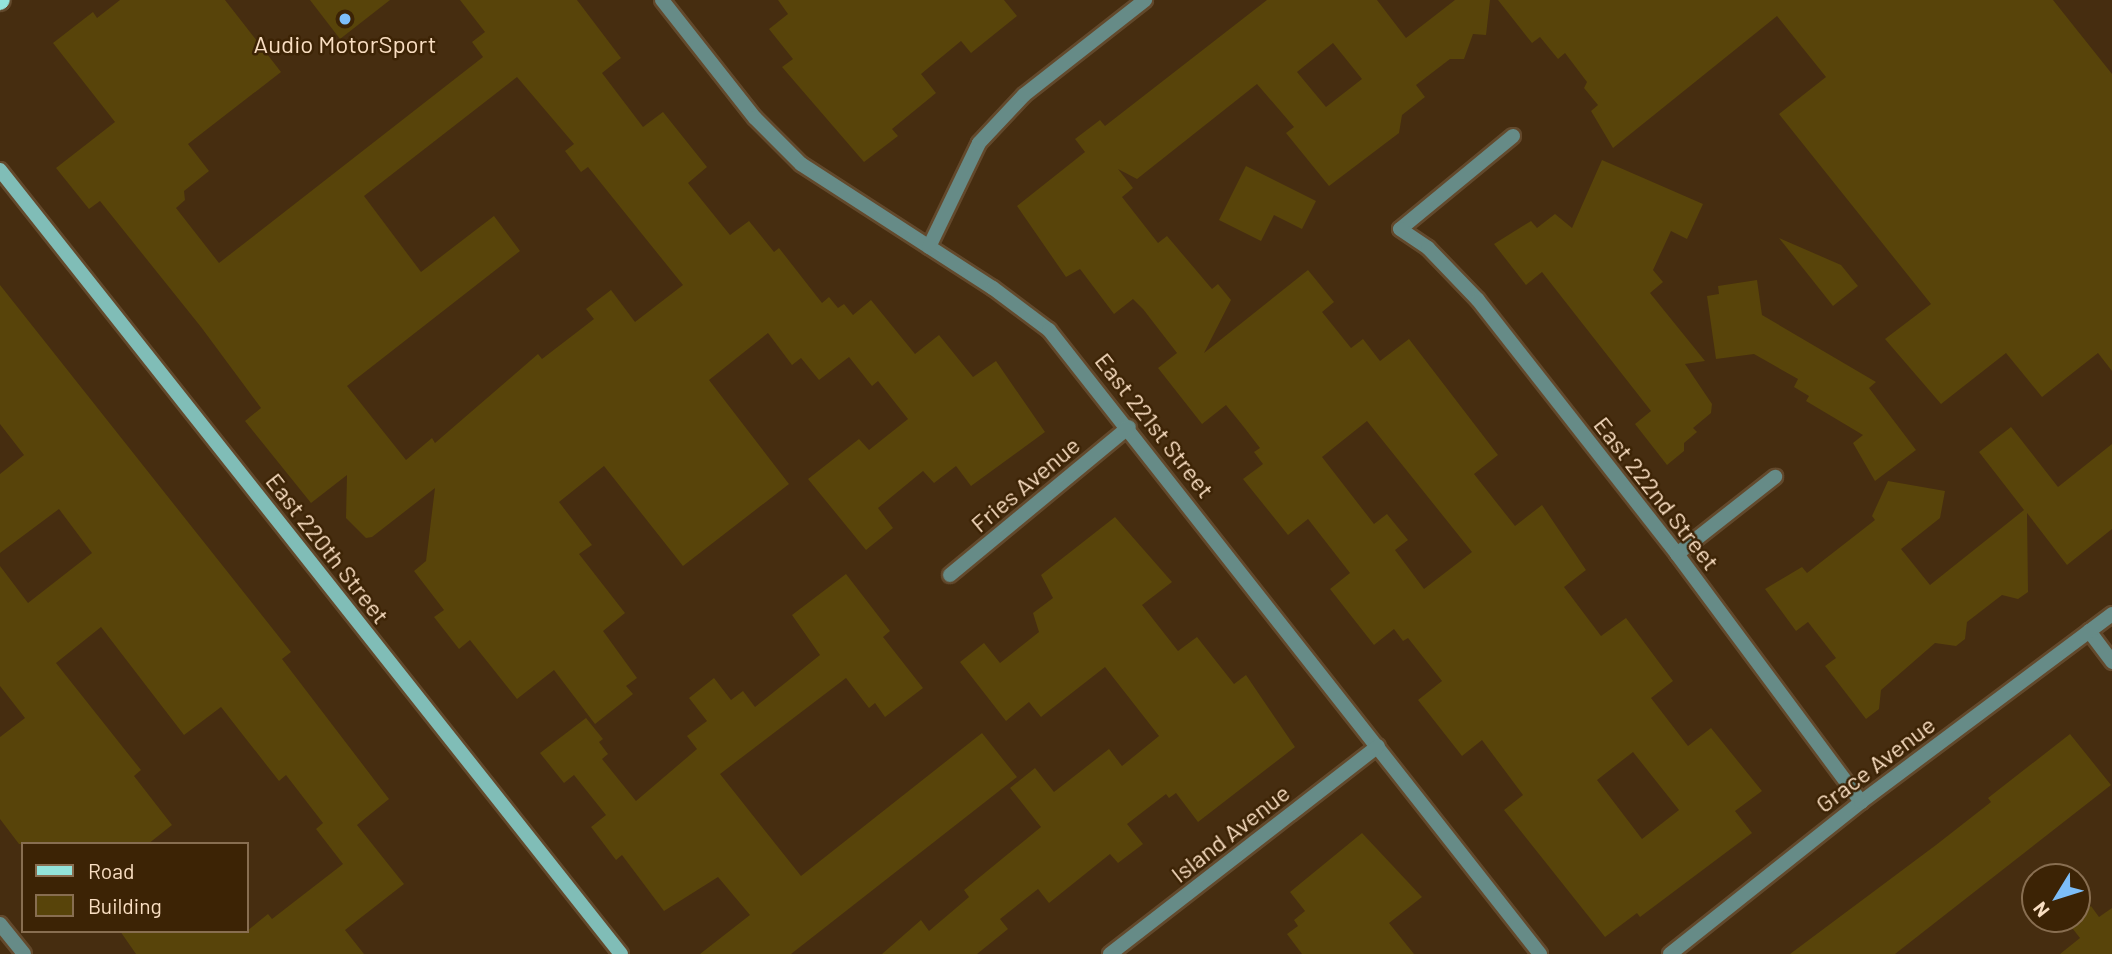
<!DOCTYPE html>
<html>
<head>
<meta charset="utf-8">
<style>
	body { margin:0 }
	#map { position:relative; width:2112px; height:954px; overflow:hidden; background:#462d10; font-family:Barlow,sans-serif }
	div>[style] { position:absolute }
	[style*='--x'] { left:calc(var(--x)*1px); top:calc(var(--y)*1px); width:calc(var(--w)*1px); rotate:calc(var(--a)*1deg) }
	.building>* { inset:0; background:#58440a }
	.roads { filter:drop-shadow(2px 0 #63492c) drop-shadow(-2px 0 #63492c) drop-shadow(0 2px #63492c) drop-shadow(0 -2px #63492c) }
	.street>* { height:14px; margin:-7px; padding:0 7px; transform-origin:7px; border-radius:7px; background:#668b87 }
	.secondary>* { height:14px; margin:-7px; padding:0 7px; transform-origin:7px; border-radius:7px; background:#80bdb7 }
	.primary>* { height:18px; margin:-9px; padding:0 9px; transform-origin:9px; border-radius:9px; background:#93e4db }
	.dots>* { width:19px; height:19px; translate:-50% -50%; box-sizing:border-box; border:4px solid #3c2305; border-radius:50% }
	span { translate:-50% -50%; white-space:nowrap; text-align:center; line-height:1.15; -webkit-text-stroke:5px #3c2305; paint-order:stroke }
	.poi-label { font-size:24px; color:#f9dec2 }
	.street-label { font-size:24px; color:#f9dec2 }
	.legend { position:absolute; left:21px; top:842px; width:228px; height:91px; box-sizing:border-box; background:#3c2305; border:2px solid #886e51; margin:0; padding:9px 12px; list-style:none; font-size:21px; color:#f9dec2 }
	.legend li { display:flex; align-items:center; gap:14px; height:35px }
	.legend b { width:35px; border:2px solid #886e51 }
	.north { position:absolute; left:2021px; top:863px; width:70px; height:70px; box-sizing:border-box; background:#3c2305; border:2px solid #886e51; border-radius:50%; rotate:232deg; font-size:19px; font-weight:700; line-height:28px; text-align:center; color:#f9dec2 }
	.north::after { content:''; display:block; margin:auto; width:24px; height:32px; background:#7dbef9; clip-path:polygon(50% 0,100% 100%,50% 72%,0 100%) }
</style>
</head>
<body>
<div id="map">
	<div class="building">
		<i style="clip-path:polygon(evenodd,120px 0,225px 0,281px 72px,188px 144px,209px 171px,184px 191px,185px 200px,176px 208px,219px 263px,483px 57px,472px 42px,485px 32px,460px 0,577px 0,621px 58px,602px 73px,643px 127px,663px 112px,707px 167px,688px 183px,730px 235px,749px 221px,774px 252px,779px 248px,822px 303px,829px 297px,838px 308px,844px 304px,853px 315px,871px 300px,915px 354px,939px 335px,973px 377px,996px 361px,1045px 432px,971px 486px,956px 466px,934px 483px,923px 471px,878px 508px,893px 528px,866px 550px,808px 479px,859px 439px,869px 450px,908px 419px,878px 381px,872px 386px,849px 357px,819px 380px,801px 358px,792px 365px,768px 333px,709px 380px,789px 484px,683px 566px,604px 466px,559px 502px,592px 545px,579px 554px,625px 613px,603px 631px,637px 678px,626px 686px,633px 694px,595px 724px,554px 670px,517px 699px,470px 640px,459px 649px,434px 617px,444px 610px,414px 571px,426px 561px,435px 488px,372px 537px,366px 538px,346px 518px,347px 475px,311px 503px,245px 421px,261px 408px,201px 327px,100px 201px,89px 209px,56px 168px,115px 122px,53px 43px,93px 12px,97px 18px,120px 0,517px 77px,574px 144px,565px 151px,581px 172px,588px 167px,683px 285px,635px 322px,611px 290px,586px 309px,594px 319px,542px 359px,538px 354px,435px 443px,432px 438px,406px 460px,347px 386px,520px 251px,494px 216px,421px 272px,364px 196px,517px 77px)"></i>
		<i style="clip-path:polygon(310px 0,390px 0,340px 39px)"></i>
		<i style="clip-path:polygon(778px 0,1004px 0,1017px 16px,971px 53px,961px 41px,921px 74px,936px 93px,892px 129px,898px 136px,864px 162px,782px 67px,793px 59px,769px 29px,788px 14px)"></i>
		<i style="clip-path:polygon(evenodd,1267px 0,1377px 0,1406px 38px,1455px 0,1490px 0,1486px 35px,1473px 34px,1464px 59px,1450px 59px,1416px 85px,1425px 97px,1402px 115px,1399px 133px,1329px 186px,1286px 133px,1294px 127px,1257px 84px,1137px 179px,1118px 169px,1133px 188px,1122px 197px,1158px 243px,1167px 236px,1212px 289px,1218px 284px,1231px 300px,1204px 353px,1308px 270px,1334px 302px,1322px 312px,1351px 348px,1363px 339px,1380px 361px,1409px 339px,1498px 455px,1474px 474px,1515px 526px,1542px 505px,1586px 570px,1564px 587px,1601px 636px,1626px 618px,1673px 681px,1651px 698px,1688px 746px,1711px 728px,1762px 791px,1735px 811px,1752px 833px,1640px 917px,1637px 913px,1605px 937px,1504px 810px,1523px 795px,1482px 740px,1462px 756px,1418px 700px,1442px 681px,1408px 638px,1403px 641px,1394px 629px,1374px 645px,1330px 589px,1350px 573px,1308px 519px,1288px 535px,1243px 479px,1263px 464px,1254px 452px,1260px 448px,1243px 426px,1226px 405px,1202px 424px,1158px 368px,1177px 353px,1143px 309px,1133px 299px,1114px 314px,1080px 269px,1066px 277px,1017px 206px,1085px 152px,1075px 139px,1100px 120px,1105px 126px,1267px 0,1333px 43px,1362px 79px,1326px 107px,1297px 72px,1333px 43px,1267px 0,1367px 421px,1472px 552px,1424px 589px,1395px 550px,1408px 540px,1387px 514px,1374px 524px,1322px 457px,1367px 421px,1267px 0,1633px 752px,1679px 810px,1642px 839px,1597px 780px,1633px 752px)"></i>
		<i style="clip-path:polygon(1498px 0,2053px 0,2112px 74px,2112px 371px,2098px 353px,2042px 397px,2006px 353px,1941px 404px,1885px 339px,1931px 304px,1779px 114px,1826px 77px,1777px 16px,1613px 148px,1591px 111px,1598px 105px,1584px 88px,1587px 82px,1565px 53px,1558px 59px,1540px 37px,1532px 43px)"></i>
		<i style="clip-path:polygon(1602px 160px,1703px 204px,1687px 239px,1671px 231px,1653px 270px,1663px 282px,1650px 293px,1705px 361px,1685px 364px,1712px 404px,1711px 413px,1693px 428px,1697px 432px,1684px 443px,1684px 451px,1667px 465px,1635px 424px,1651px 411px,1542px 272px,1526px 285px,1494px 244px,1531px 221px,1537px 228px,1555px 214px,1572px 228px)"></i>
		<i style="clip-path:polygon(1246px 166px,1316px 201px,1302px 229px,1274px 215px,1261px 241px,1219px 220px)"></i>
		<i style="clip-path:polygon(1779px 238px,1841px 265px,1858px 286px,1833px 306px)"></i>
		<i style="clip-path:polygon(1757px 280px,1762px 315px,1876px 382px,1869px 388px,1916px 450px,1875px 481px,1853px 443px,1863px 435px,1806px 401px,1809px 396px,1794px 387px,1798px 379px,1754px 354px,1716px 359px,1707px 296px,1719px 294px,1718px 286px)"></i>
		<i style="clip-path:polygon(0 285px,291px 652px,282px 659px,389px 799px,357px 825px,404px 884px,345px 930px,364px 954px,136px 954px,120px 931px,247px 931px,268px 914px,272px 919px,343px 864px,316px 829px,323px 823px,286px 775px,279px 781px,221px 707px,184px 735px,101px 627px,56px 663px,141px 770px,134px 776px,172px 825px,148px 844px,19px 844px,0 819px,0 737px,25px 718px,0 686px,0 566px,28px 603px,92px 553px,59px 509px,0 553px,0 474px,24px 455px,0 424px)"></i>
		<i style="clip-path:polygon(2011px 427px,2058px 487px,2112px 444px,2112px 529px,2067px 565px,2027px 513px,2028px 592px,2018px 599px,2002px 595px,1967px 622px,1965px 639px,1956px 646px,1935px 643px,1881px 690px,1879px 709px,1866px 719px,1825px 666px,1836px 658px,1808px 622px,1796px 631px,1765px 589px,1802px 567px,1807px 573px,1875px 520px,1872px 516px,1888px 481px,1945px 491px,1940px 518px,1901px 549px,1930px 585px,2024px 510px,1979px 452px)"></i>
		<i style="clip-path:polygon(1115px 517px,1172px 582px,1142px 605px,1178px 651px,1197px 637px,1234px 684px,1246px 675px,1295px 747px,1198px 822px,1176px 793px,1169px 798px,1166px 794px,1127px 824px,1143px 844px,1118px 863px,1110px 854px,1049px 903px,1038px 889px,1000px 919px,1008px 929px,977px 954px,882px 954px,921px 920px,929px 931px,969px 897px,964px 890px,1041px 827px,1010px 788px,1035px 768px,1054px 792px,1109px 749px,1122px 766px,1159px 736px,1105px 667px,1041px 717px,1029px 702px,1006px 721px,960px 662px,984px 643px,1000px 663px,1039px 632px,1033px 613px,1053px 598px,1041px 575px)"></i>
		<i style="clip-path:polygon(846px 574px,890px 631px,883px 637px,923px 688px,885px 717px,875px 703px,869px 708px,846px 678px,720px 774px,801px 876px,982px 733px,1017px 777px,791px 954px,700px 954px,750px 915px,718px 877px,664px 911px,622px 855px,616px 860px,591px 827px,606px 815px,574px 775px,564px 783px,540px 753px,586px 718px,603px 739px,599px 742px,608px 754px,602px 759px,636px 801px,697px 749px,687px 736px,707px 721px,689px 698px,714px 678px,731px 700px,743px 691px,755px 707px,820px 655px,792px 615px)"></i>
		<i style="clip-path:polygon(2070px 734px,2111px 785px,1895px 954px,1790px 954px,1936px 845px,1991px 802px,1988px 798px)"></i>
		<i style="clip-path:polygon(1362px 833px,1422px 897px,1389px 923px,1414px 954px,1302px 954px,1287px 934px,1298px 926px,1294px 920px,1305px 911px,1290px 892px)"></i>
		<i style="clip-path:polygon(2091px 906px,2099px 917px,2112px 908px,2112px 954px,2060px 954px,2080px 938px,2069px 924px)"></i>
	</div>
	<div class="roads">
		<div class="street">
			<i style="--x:662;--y:0;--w:150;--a:51.8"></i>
			<i style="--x:755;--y:118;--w:65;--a:45"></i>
			<i style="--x:801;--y:164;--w:229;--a:32.9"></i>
			<i style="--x:993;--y:288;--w:70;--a:36.9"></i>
			<i style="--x:1049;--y:330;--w:794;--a:51.8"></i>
			<i style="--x:1513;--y:136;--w:146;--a:140.5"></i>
			<i style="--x:1400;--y:229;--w:34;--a:34"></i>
			<i style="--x:1428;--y:248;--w:72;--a:46.1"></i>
			<i style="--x:1478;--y:300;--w:323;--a:51.9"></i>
			<i style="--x:1677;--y:554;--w:309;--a:53.4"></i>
			<i style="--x:929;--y:247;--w:115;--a:-64.3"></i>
			<i style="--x:979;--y:143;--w:66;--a:-46.8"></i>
			<i style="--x:1024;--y:95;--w:154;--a:-38.1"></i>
			<i style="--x:1677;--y:554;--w:125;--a:-38.2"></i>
			<i style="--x:950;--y:575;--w:232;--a:-39.6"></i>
			<i style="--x:2089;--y:631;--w:39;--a:53"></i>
			<i style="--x:0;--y:924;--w:38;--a:51"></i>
			<i style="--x:1110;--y:954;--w:339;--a:-37.8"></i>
			<i style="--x:1670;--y:954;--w:244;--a:-38.5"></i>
			<i style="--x:1861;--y:802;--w:314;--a:-36.8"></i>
		</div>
		<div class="secondary">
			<i style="--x:0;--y:170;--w:1000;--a:51.62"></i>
		</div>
		<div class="primary">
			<i style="--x:0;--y:1;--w:1;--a:-45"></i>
		</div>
	</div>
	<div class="dots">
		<i style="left:345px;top:19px;background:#7dbef9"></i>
	</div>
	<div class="poi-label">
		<span style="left:345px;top:44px">Audio MotorSport</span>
	</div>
	<div class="street-label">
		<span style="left:1155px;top:425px;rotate:52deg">East 221st Street</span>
		<span style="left:1025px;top:484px;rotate:-40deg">Fries Avenue</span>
		<span style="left:1657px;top:493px;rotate:52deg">East 222nd Street</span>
		<span style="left:328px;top:548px;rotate:52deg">East 220th Street</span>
		<span style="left:1875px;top:764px;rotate:-37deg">Grace Avenue</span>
		<span style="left:1230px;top:833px;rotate:-38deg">Island Avenue</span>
	</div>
	<ul class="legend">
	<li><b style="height:9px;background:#93e4db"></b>Road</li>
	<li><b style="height:19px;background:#58440a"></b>Building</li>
	</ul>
	<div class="north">N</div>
</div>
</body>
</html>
